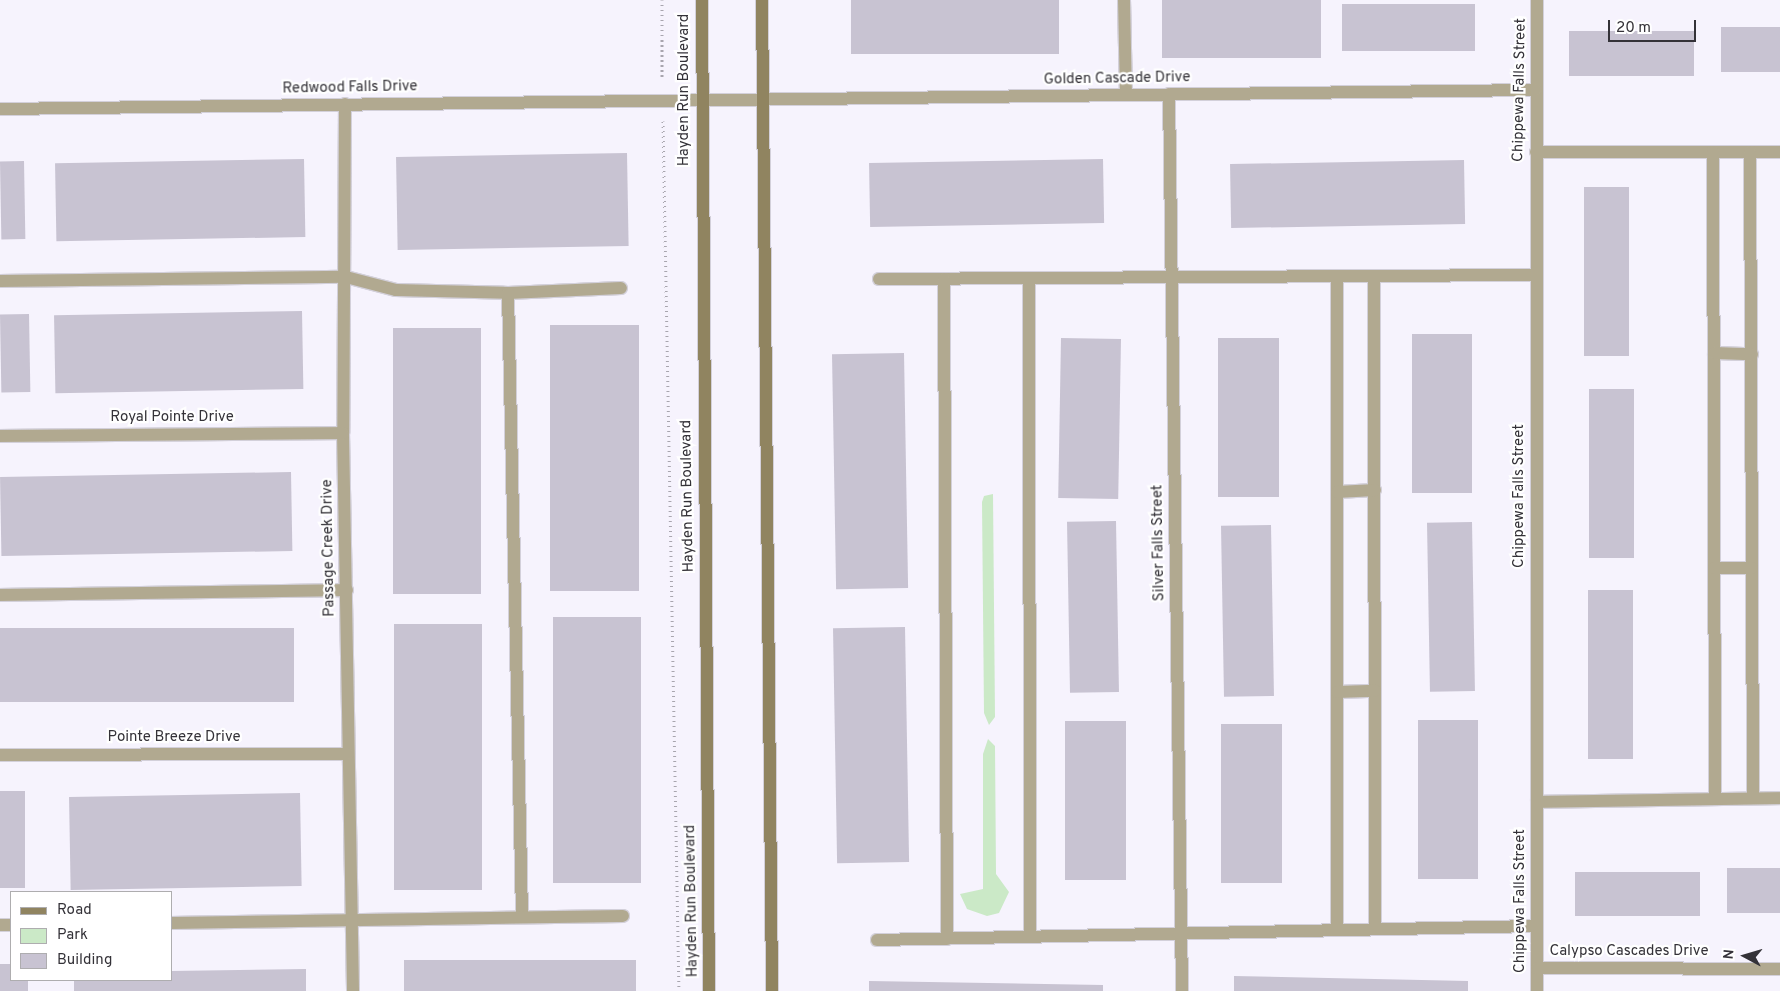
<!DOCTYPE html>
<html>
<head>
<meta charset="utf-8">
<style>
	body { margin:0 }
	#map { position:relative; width:1780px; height:991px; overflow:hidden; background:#f6f3fd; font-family:Overpass,sans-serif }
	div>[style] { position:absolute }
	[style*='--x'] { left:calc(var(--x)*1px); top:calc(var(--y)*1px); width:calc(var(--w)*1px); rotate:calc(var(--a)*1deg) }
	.green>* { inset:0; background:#cbe9c7 }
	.building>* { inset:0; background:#c8c3d2; transform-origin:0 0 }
	.path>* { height:3px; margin-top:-1.5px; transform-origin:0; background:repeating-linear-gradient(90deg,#a8a5ae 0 1px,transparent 0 5px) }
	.roads { filter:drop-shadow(1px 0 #d3d0da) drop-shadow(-1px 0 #d3d0da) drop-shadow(0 1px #d3d0da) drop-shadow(0 -1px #d3d0da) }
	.service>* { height:12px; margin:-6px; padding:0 6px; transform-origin:6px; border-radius:6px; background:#b1a990 }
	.minor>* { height:12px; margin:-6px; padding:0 6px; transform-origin:6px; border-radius:6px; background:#b1a990 }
	.secondary>* { height:12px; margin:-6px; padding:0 6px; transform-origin:6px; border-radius:6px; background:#908460 }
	span { translate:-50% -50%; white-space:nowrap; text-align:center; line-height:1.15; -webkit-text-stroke:4.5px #fff; paint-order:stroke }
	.street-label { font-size:15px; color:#343238 }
	.legend { position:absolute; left:10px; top:891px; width:162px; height:90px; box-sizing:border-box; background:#fff; border:1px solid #aeadaf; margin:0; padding:6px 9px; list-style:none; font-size:15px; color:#343238 }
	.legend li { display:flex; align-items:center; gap:10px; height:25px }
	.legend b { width:25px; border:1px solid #aeadaf }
	.north { position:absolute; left:1720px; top:931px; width:50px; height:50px; -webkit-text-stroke:4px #fff; paint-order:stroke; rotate:276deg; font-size:14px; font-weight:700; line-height:20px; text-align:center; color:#343238 }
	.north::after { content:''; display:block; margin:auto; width:18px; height:22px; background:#343238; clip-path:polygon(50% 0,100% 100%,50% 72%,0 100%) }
	.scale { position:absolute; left:1608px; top:20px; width:88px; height:22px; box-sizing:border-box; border:2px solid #343238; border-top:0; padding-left:6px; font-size:15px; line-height:18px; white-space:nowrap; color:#343238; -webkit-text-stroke:4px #fff; paint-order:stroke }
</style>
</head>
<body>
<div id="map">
	<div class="green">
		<i style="clip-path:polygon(993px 494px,995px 717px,989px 725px,984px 713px,982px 502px,984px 496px)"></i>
		<i style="clip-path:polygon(988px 739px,995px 746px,996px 874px,1009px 892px,999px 913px,987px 916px,967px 909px,960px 894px,983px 889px,983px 754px)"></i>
	</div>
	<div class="building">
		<i style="left:851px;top:0;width:208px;height:54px"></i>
		<i style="left:1162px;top:0;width:159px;height:58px"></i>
		<i style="left:1475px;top:4px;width:47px;height:133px;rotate:90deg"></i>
		<i style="left:1721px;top:27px;width:59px;height:45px"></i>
		<i style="left:1694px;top:31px;width:45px;height:125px;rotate:90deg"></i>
		<i style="left:627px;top:153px;width:93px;height:231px;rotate:89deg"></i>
		<i style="left:304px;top:159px;width:78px;height:249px;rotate:89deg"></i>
		<i style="left:1103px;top:159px;width:64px;height:234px;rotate:89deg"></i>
		<i style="left:1464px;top:160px;width:64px;height:234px;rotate:89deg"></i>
		<i style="left:24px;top:161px;width:78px;height:24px;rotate:89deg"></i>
		<i style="left:1629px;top:187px;width:169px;height:45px;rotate:90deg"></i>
		<i style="left:302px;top:311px;width:78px;height:248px;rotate:89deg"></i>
		<i style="left:29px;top:314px;width:78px;height:29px;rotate:89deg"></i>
		<i style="left:639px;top:325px;width:266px;height:89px;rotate:90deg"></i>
		<i style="left:481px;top:328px;width:266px;height:88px;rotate:90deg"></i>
		<i style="left:1412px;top:334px;width:60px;height:159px"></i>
		<i style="left:1061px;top:338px;width:60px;height:160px;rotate:1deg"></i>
		<i style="left:1218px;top:338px;width:61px;height:159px"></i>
		<i style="left:904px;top:353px;width:235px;height:72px;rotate:89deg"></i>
		<i style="left:1589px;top:389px;width:45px;height:169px"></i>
		<i style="left:291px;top:472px;width:79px;height:291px;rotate:89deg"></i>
		<i style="left:1116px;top:521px;width:171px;height:49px;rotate:89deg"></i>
		<i style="left:1472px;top:522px;width:169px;height:45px;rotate:89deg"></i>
		<i style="left:1271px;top:525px;width:171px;height:50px;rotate:89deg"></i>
		<i style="left:1588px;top:590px;width:45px;height:169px"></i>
		<i style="left:641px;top:617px;width:266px;height:88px;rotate:90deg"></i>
		<i style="left:394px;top:624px;width:88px;height:266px"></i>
		<i style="left:905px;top:627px;width:235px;height:72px;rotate:89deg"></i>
		<i style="left:294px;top:628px;width:74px;height:294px;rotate:90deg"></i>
		<i style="left:1418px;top:720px;width:60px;height:159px"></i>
		<i style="left:1065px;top:721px;width:61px;height:159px"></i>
		<i style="left:1221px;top:724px;width:61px;height:159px"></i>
		<i style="left:0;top:791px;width:25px;height:97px"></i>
		<i style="left:300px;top:793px;width:93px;height:231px;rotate:89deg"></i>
		<i style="left:1727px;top:868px;width:53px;height:45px"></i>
		<i style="left:1700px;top:872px;width:44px;height:125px;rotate:90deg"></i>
		<i style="left:636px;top:960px;width:31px;height:232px;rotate:90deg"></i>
		<i style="clip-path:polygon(0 964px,11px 964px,11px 980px,28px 980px,28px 991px,0 991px)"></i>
		<i style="clip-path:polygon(306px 969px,306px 991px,74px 991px,74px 980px,171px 980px,171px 971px)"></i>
		<i style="clip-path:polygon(1234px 976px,1468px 981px,1468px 991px,1234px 991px)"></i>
		<i style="clip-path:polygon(869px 981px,1103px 985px,1103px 991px,869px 991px)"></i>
	</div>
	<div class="path">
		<i style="--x:662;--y:0;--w:79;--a:90"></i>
		<i style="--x:663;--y:121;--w:870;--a:88.95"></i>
	</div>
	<div class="roads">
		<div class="service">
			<i style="--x:1536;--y:152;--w:244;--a:0"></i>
			<i style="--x:1713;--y:152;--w:647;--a:89.82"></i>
			<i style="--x:1750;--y:152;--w:646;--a:89.73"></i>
			<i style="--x:1337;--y:276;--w:654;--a:90"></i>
			<i style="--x:1374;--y:276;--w:653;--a:89.91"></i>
			<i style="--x:1029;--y:278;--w:659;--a:89.91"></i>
			<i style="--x:879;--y:279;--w:657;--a:-0.35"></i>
			<i style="--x:944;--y:279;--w:660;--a:89.74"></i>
			<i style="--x:0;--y:281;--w:346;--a:-0.7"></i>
			<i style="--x:346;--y:277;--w:52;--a:14.6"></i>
			<i style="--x:396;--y:290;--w:112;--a:1.5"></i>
			<i style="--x:508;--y:293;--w:113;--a:-2.5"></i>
			<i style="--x:508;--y:293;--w:623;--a:88.71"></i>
			<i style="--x:1714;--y:353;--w:38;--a:2"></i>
			<i style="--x:1337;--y:492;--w:38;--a:-3"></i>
			<i style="--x:1714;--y:568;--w:38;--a:0"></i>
			<i style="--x:0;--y:595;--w:347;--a:-0.8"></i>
			<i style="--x:1337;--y:692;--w:38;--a:-2"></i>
			<i style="--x:1537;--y:802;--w:243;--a:-0.9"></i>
			<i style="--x:171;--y:923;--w:452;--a:-0.9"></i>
			<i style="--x:0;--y:925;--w:11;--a:0"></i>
			<i style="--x:877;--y:940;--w:660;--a:-1.22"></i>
		</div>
		<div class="minor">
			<i style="--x:1124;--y:0;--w:95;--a:88.8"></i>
			<i style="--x:1537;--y:0;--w:991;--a:90"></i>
			<i style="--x:1169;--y:94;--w:897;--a:89.17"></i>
			<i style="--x:345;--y:104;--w:329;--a:90.3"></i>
			<i style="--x:343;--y:433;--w:558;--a:88.97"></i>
			<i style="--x:0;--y:109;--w:1536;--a:-0.71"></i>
			<i style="--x:0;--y:436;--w:343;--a:-0.5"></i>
			<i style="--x:0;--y:755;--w:348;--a:-0.2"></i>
			<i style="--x:1537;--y:968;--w:243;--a:0.2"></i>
		</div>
		<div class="secondary">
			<i style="--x:702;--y:0;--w:991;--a:89.6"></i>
			<i style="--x:762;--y:0;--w:991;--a:89.42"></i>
		</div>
	</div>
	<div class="street-label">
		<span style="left:1117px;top:79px;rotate:-1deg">Golden Cascade Drive</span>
		<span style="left:350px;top:88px;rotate:-1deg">Redwood Falls Drive</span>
		<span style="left:685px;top:90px;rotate:-90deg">Hayden Run Boulevard</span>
		<span style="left:1520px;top:90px;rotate:-89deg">Chippewa Falls Street</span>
		<span style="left:172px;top:418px">Royal Pointe Drive</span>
		<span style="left:688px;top:496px;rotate:-91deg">Hayden Run Boulevard</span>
		<span style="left:1520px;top:496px;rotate:-90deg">Chippewa Falls Street</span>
		<span style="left:1159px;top:543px;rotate:-91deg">Silver Falls Street</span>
		<span style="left:329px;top:548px;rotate:-91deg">Passage Creek Drive</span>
		<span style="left:174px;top:738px">Pointe Breeze Drive</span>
		<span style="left:692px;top:901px;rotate:-91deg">Hayden Run Boulevard</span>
		<span style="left:1521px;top:901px;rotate:-90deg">Chippewa Falls Street</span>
		<span style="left:1629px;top:952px">Calypso Cascades Drive</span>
	</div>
	<ul class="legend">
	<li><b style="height:6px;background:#908460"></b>Road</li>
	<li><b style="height:14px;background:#cbe9c7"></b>Park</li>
	<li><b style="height:14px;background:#c8c3d2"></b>Building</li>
	</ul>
	<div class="north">N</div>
	<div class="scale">20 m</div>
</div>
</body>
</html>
